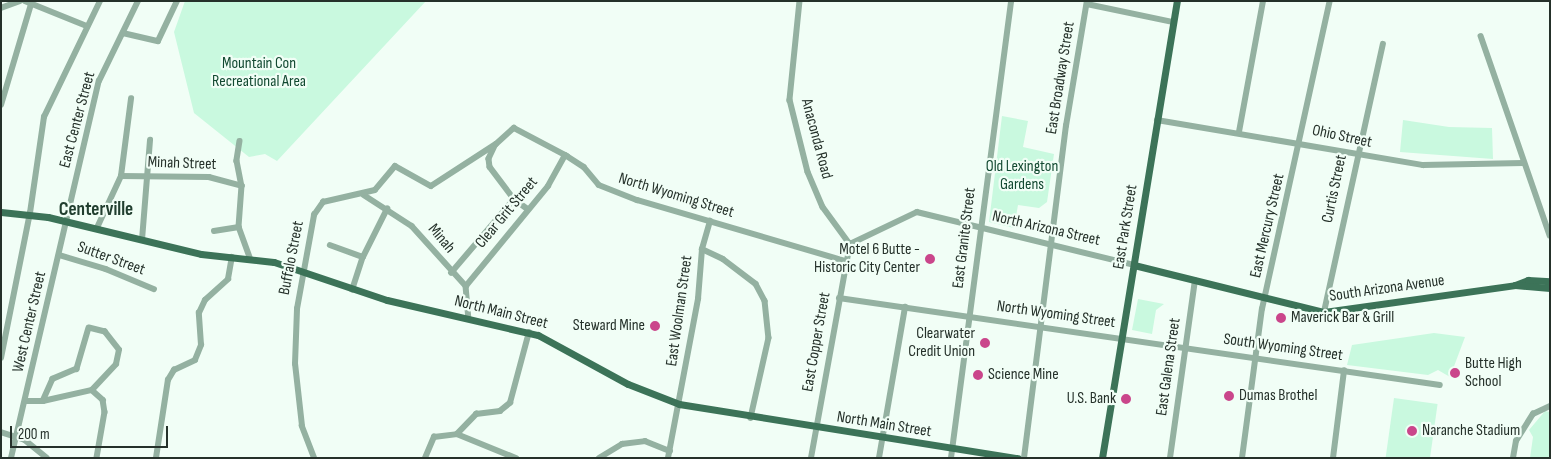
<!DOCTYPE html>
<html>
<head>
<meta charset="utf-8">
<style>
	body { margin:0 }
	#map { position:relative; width:1551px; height:459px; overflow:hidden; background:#f1fef6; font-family:"Sofia Sans Condensed",sans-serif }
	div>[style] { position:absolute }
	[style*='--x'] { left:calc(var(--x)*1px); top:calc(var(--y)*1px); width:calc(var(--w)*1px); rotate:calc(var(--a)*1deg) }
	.green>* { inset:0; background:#c9f9df; transform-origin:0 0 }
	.minor>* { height:5.5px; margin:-2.75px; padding:0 2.75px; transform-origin:2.75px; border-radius:2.75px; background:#94b1a1 }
	.major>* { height:7px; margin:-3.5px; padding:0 3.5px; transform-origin:3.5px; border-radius:3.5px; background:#3c7358 }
	.dots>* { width:14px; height:14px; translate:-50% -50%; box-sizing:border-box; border:2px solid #f1fef6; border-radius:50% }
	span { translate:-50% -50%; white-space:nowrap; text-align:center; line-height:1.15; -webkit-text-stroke:4.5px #f1fef6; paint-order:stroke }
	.park-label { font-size:16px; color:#124931 }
	.street-label { font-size:16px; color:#25312a }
	.poi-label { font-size:16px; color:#25312a }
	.right { translate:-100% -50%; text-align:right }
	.left { translate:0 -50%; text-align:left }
	.quarter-label { font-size:19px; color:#223f30; font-weight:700 }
	.frame { position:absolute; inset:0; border:2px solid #25312a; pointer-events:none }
	.scale { position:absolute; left:10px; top:426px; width:158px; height:22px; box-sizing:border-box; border:2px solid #25312a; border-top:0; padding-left:6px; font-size:15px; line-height:18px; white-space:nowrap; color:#25312a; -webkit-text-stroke:4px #f1fef6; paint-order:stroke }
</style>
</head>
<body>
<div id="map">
	<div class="green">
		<i style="clip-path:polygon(185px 1px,426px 1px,277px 161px,265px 154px,249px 157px,194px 113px,174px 32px)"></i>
		<i style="clip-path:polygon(1002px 116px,1028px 121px,1023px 147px,1054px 154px,1047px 202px,1039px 208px,1018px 205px,1014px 228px,989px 222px)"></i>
		<i style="clip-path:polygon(1403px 120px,1449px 127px,1492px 128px,1493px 159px,1400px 152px)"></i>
		<i style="clip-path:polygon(1138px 299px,1164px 304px,1156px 310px,1152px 334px,1132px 330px)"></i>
		<i style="clip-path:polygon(1434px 333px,1465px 337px,1450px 377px,1438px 370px,1428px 375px,1347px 365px,1352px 345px)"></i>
		<i style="left:1394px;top:398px;width:44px;height:61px;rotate:8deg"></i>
		<i style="clip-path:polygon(1545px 411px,1550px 412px,1550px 458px,1530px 458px,1533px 437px,1529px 430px)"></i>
	</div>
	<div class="minor">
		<i style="--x:25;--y:1;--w:67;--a:22"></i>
		<i style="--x:800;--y:1;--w:100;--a:95.8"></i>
		<i style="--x:790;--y:100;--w:74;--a:76"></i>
		<i style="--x:808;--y:172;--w:38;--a:67"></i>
		<i style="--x:823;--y:207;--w:46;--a:53.9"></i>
		<i style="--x:1087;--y:4;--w:88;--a:11.8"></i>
		<i style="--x:1;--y:8;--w:20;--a:-20"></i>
		<i style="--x:123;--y:33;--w:36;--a:13"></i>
		<i style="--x:158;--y:41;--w:44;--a:-64.6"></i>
		<i style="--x:1481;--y:36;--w:211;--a:70.9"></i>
		<i style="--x:1;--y:105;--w:109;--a:-73.4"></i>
		<i style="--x:1157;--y:120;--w:270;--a:9.6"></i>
		<i style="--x:1423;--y:165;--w:100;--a:-1.1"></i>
		<i style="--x:1239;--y:132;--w:133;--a:-79.6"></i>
		<i style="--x:240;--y:141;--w:20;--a:99"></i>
		<i style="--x:237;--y:161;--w:25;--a:79"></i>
		<i style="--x:242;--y:186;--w:41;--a:94.2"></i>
		<i style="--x:239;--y:227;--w:33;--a:70"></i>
		<i style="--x:495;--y:146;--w:14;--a:115"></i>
		<i style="--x:489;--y:159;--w:8;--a:83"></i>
		<i style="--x:490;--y:167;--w:40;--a:53"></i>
		<i style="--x:514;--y:199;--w:17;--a:36"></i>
		<i style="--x:121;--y:176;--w:88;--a:0.7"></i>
		<i style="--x:209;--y:177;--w:34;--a:15"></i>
		<i style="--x:364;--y:195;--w:57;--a:32.9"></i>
		<i style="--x:412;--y:226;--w:81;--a:48"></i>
		<i style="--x:466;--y:286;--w:32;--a:85"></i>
		<i style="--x:97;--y:228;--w:57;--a:-65.2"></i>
		<i style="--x:121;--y:176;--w:78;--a:-82.6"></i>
		<i style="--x:214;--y:231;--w:25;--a:-9"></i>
		<i style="--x:142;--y:240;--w:100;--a:-85.4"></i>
		<i style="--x:330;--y:245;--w:35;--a:20"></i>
		<i style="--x:702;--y:249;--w:23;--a:25"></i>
		<i style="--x:723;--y:259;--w:41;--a:37.1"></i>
		<i style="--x:756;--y:284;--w:19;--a:62"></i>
		<i style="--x:765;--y:301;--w:37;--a:84"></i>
		<i style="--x:769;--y:338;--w:82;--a:102.7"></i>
		<i style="--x:59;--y:255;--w:49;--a:16.6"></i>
		<i style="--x:106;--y:269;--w:52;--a:22.6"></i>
		<i style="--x:451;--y:273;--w:97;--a:-49.6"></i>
		<i style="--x:466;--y:286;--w:129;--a:-50.6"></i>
		<i style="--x:548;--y:186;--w:35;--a:-61"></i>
		<i style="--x:352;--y:290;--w:35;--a:-72"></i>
		<i style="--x:363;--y:257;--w:54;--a:-63.4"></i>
		<i style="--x:839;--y:298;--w:607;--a:8.24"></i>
		<i style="--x:1324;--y:312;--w:274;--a:-77.6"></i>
		<i style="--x:1;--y:358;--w:148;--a:-78.7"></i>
		<i style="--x:30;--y:213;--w:97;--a:-81.7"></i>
		<i style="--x:44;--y:117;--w:129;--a:-64.2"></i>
		<i style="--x:92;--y:390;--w:15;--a:42"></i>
		<i style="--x:103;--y:400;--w:12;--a:81"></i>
		<i style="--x:105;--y:412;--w:47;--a:99.9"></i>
		<i style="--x:26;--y:401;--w:17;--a:0"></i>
		<i style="--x:43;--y:401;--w:50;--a:-12.7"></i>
		<i style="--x:92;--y:390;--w:35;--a:-47"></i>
		<i style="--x:116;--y:364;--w:14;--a:-78"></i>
		<i style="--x:119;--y:350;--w:23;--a:-128"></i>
		<i style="--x:105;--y:332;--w:16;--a:-166"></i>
		<i style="--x:89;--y:328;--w:43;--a:106.3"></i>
		<i style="--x:77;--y:369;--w:26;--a:157"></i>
		<i style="--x:53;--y:379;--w:24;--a:114"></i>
		<i style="--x:1;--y:432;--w:25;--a:18"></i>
		<i style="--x:25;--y:440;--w:28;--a:39"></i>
		<i style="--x:457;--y:434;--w:28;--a:-46"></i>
		<i style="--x:476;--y:414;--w:24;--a:-7"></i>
		<i style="--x:500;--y:411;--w:13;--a:-39"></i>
		<i style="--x:510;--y:403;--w:73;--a:-75"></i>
		<i style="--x:11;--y:458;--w:387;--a:-76.9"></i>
		<i style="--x:99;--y:81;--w:89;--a:-64"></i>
		<i style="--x:156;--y:458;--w:79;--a:-81.3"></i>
		<i style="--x:168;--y:380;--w:12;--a:-59"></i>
		<i style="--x:174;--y:370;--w:23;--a:-25"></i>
		<i style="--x:195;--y:360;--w:16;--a:-68"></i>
		<i style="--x:201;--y:345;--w:32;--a:-94"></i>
		<i style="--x:199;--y:313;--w:14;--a:-65"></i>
		<i style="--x:205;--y:300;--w:31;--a:-42"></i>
		<i style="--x:228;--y:279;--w:22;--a:-80"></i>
		<i style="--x:314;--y:458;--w:34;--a:-111"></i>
		<i style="--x:302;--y:426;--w:62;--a:-96.4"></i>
		<i style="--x:295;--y:364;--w:55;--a:-87.9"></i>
		<i style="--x:297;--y:309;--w:96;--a:-79.7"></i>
		<i style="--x:314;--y:215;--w:16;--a:-55"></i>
		<i style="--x:323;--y:202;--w:53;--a:-13"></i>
		<i style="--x:375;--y:190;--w:31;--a:-50"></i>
		<i style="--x:395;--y:166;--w:41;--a:29.1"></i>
		<i style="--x:431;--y:186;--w:77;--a:-32.9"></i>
		<i style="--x:496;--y:144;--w:24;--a:-42"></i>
		<i style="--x:514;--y:128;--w:60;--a:27.8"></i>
		<i style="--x:567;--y:156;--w:20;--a:33"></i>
		<i style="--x:584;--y:167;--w:23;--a:50"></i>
		<i style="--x:599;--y:185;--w:41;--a:21.5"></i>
		<i style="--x:637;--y:200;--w:217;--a:16.3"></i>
		<i style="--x:425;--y:458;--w:23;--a:-67"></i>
		<i style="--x:434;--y:437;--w:23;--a:-7"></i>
		<i style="--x:457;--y:434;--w:64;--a:22.1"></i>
		<i style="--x:599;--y:458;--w:27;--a:-31"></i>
		<i style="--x:622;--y:444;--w:23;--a:-7"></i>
		<i style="--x:645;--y:441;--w:27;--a:22"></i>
		<i style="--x:668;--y:458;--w:162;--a:-79.3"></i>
		<i style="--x:698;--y:299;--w:50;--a:-85.4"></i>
		<i style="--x:702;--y:249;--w:29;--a:-74"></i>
		<i style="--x:811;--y:458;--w:218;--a:-79.7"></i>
		<i style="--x:850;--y:244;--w:74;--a:-25.5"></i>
		<i style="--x:917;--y:212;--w:223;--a:13.7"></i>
		<i style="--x:879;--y:458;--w:153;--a:-80.2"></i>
		<i style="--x:951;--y:458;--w:461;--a:-82.5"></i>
		<i style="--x:1024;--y:458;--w:335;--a:-82.8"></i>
		<i style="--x:1066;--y:126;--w:127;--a:-80.5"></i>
		<i style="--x:1170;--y:458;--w:179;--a:-82"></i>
		<i style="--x:1242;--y:458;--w:150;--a:-82.4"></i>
		<i style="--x:1262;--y:309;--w:315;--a:-77.6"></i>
		<i style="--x:1333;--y:458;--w:88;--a:-82.8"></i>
		<i style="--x:1513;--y:458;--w:17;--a:-80"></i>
		<i style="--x:1516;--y:441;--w:32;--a:-58"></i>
		<i style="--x:1533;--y:414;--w:19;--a:-25"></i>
	</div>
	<div class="major">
		<i style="--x:1;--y:212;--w:47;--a:6.1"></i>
		<i style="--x:48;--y:217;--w:157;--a:13.6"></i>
		<i style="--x:201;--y:254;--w:73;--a:6.3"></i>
		<i style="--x:274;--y:262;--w:119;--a:18.6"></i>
		<i style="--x:387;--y:300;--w:155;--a:13.1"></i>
		<i style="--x:538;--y:335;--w:102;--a:28.6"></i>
		<i style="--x:628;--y:384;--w:55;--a:21.4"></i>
		<i style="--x:679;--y:404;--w:343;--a:9.1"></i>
		<i style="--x:1134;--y:265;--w:196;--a:13.9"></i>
		<i style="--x:1324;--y:312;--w:193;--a:-8"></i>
		<i style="--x:1515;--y:285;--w:14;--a:-21"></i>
		<i style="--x:1528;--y:280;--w:22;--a:3"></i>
		<i style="--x:1515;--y:285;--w:35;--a:5"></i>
		<i style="--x:1102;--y:458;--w:463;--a:-80.7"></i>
	</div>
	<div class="dots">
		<i style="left:930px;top:259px;background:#ca468b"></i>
		<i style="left:1281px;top:318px;background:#ca468b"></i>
		<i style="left:655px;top:326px;background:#ca468b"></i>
		<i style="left:985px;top:343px;background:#ca468b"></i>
		<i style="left:1455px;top:373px;background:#ca468b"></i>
		<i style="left:978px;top:375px;background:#ca468b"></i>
		<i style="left:1229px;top:396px;background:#ca468b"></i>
		<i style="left:1126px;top:399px;background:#ca468b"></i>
		<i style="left:1412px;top:431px;background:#ca468b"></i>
	</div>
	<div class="park-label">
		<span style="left:259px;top:73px">Mountain Con<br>Recreational Area</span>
		<span style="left:1022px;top:176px">Old Lexington<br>Gardens</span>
	</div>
	<div class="street-label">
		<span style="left:1061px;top:78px;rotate:-81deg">East Broadway Street</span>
		<span style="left:78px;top:120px;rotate:-75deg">East Center Street</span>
		<span style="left:1342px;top:137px;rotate:12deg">Ohio Street</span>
		<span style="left:816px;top:139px;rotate:75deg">Anaconda Road</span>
		<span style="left:182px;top:164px;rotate:2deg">Minah Street</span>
		<span style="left:1335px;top:189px;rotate:-78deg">Curtis Street</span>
		<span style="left:676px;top:196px;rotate:17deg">North Wyoming Street</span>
		<span style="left:507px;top:213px;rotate:-50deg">Clear Grit Street</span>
		<span style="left:1268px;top:226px;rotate:-77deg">East Mercury Street</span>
		<span style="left:1126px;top:227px;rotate:-81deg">East Park Street</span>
		<span style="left:1046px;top:229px;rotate:13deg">North Arizona Street</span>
		<span style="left:965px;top:238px;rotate:-83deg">East Granite Street</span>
		<span style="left:441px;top:239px;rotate:50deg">Minah</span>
		<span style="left:292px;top:258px;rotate:-79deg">Buffalo Street</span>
		<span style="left:111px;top:259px;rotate:20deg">Sutter Street</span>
		<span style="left:1387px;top:289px;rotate:-8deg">South Arizona Avenue</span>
		<span style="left:680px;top:311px;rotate:-82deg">East Woolman Street</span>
		<span style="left:501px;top:313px;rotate:14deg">North Main Street</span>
		<span style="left:1056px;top:315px;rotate:8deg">North Wyoming Street</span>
		<span style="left:30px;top:322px;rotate:-77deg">West Center Street</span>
		<span style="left:817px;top:342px;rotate:-80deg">East Copper Street</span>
		<span style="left:1283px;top:348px;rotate:8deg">South Wyoming Street</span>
		<span style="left:1169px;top:367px;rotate:-82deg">East Galena Street</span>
		<span style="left:884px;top:425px;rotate:9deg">North Main Street</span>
	</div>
	<div class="poi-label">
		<span class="right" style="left:920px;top:259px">Motel 6 Butte -<br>Historic City Center</span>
		<span class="left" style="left:1291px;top:318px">Maverick Bar &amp; Grill</span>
		<span class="right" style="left:645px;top:326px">Steward Mine</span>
		<span class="right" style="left:975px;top:343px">Clearwater<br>Credit Union</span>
		<span class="left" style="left:1465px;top:373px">Butte High<br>School</span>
		<span class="left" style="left:988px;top:375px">Science Mine</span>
		<span class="left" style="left:1239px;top:396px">Dumas Brothel</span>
		<span class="right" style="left:1116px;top:399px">U.S. Bank</span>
		<span class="left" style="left:1422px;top:431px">Naranche Stadium</span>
	</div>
	<div class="quarter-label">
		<span style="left:96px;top:210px">Centerville</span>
	</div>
	<div class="frame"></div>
	<div class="scale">200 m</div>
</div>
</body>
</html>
